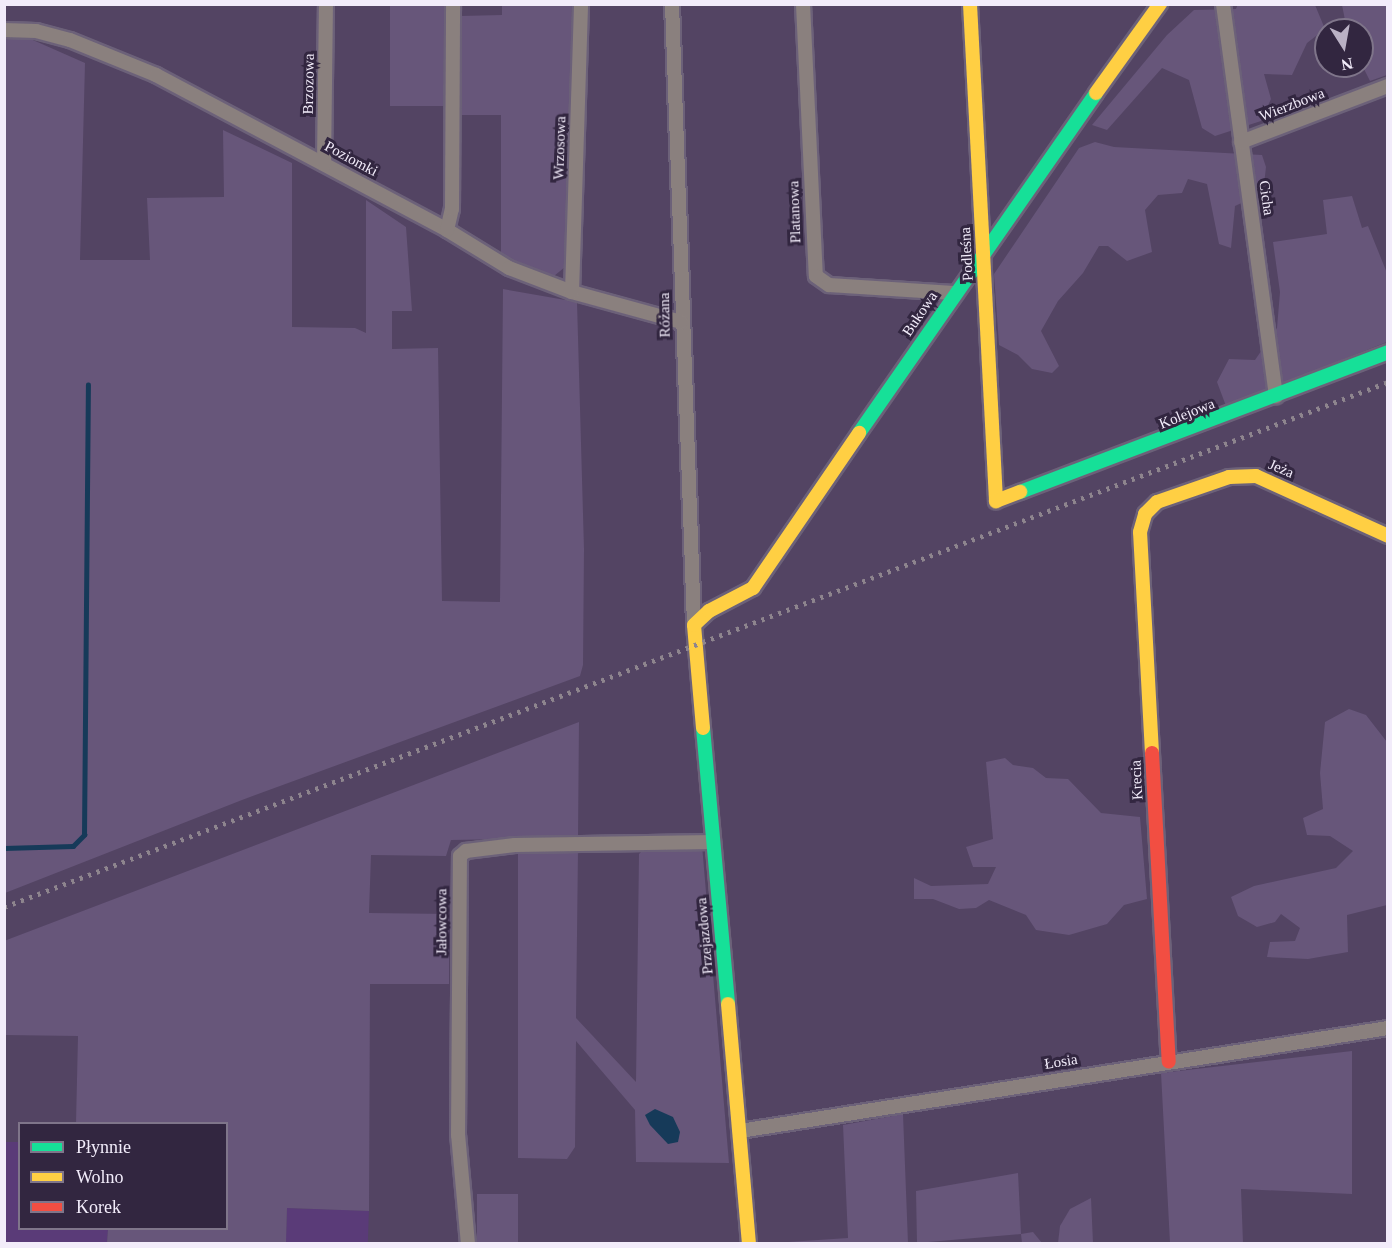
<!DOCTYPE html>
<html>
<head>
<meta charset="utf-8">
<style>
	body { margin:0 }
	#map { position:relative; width:1392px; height:1248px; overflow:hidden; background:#534463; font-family:Georgia,serif }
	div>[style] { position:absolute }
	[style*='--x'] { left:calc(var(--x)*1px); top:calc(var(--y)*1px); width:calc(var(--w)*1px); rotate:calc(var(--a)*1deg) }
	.built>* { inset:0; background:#5a3b78; transform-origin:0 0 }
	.green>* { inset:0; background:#67567a; transform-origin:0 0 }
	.water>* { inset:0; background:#163a59 }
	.stream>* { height:4.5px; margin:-2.25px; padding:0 2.25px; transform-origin:2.25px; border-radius:2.25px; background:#163a59 }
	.roads { filter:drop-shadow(2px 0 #6c6179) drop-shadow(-2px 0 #6c6179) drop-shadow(0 2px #6c6179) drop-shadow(0 -2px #6c6179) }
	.street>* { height:14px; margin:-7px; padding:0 7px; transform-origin:7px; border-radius:7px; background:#8a807e }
	.fast>* { height:14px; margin:-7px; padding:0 7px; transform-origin:7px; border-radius:7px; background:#16e098 }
	.slow>* { height:14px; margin:-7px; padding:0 7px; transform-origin:7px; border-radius:7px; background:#ffcf43 }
	.jam>* { height:14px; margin:-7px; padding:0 7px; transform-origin:7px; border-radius:7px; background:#f24e42 }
	.rail>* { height:4.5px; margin-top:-2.25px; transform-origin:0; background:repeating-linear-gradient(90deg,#8e858e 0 3px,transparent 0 9px) }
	span { translate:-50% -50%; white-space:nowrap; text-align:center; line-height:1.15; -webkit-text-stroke:6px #322640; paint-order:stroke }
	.street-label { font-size:15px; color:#f2ecfa }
	.frame { position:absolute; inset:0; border:6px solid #f2ecfa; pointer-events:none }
	.legend { position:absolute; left:18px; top:1122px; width:210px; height:108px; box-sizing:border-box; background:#322640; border:2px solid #7f758a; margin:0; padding:8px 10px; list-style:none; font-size:18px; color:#f2ecfa }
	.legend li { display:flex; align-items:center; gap:12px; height:30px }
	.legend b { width:30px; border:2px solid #7f758a }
	.north { position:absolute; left:1314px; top:18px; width:60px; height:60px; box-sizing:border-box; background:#322640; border:2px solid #7f758a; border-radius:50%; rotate:169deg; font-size:16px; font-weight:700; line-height:24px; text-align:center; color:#f2ecfa }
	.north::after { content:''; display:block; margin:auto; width:21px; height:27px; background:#bab1c5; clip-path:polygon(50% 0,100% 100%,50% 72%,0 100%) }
</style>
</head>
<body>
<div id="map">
	<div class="built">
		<i style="clip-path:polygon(5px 1142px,19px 1142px,20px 1228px,108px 1229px,107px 1243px,5px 1244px)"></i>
		<i style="left:287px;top:1208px;width:82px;height:36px;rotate:2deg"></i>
	</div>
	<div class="green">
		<i style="clip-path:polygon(1238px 4px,1315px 5px,1325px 29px,1307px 43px,1292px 75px,1264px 74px,1271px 99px,1261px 121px,1215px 136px,1202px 128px,1189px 80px,1162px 68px,1107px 130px,1092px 125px,1167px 35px,1194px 10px,1236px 9px)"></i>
		<i style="left:390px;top:5px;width:56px;height:101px"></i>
		<i style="clip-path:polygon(502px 5px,572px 5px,565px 267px,554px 276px,501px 255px,501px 115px,460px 115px,460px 16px,502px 15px)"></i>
		<i style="clip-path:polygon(1342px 5px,1387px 5px,1387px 75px,1370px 81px,1362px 65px,1362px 30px,1347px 30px)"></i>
		<i style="clip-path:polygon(17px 33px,85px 63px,80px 260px,150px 260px,147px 198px,224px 197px,223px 130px,292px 163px,292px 327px,355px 328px,366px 333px,366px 200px,406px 227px,412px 311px,392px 311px,392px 349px,438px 348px,442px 601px,500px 602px,503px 289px,577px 302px,584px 549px,583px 665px,580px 676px,242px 800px,5px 893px,4px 34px)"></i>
		<i style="clip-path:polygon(1095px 142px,1114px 147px,1262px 155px,1266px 167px,1263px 193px,1235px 206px,1231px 248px,1219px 244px,1207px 184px,1188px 179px,1182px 193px,1158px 195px,1145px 210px,1152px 252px,1127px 261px,1108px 246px,1099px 246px,1083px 273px,1058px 301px,1041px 331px,1059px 366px,1052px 373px,1032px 369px,1018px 355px,999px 345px,994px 274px,1079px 148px)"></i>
		<i style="clip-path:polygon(1352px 196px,1362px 228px,1368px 226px,1387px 273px,1387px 342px,1226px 406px,1217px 382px,1229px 359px,1255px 360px,1277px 328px,1280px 292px,1273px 242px,1327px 234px,1323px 200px)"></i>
		<i style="clip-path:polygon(1349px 709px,1366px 715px,1387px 742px,1387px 905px,1347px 915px,1348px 952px,1308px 959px,1267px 957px,1270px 942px,1295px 941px,1300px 928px,1281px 914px,1275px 922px,1257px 927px,1238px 916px,1231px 897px,1254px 886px,1336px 868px,1353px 851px,1330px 836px,1307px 835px,1303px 818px,1323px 809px,1320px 773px,1325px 722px)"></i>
		<i style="clip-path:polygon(579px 722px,578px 838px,451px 840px,446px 856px,371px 855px,369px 913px,449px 914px,449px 984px,370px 984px,369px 1211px,287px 1208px,286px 1243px,107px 1243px,108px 1229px,226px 1228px,226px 1124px,76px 1123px,78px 1036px,5px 1035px,4px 941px)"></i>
		<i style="clip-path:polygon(1005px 758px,1013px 765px,1033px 768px,1046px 778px,1068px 779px,1101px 813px,1140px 817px,1147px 899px,1124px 905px,1107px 924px,1069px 935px,1036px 930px,1026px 915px,989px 900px,976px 908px,959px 909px,933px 899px,914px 899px,914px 878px,931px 886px,988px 884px,996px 867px,973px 867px,966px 847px,993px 839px,986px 762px)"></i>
		<i style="clip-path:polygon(702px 845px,729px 1163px,636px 1162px,635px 1110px,576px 1041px,575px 1147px,567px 1159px,518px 1158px,518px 850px,578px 851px,576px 1018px,636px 1082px,639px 854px,645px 848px)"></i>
		<i style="clip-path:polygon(1352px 1051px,1352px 1194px,1241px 1189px,1243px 1243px,1170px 1243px,1161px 1073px)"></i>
		<i style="clip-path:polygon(903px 1114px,908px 1243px,757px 1244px,848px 1238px,843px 1125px)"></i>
		<i style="clip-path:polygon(1018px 1173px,1021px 1234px,917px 1243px,916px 1191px)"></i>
		<i style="left:477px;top:1194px;width:41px;height:50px"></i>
		<i style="clip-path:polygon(1091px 1198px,1093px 1243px,1058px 1243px,1060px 1226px,1070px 1209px)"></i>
		<i style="clip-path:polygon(1033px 1232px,1042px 1243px,1022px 1243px,1021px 1234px)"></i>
	</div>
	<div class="water">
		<i style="clip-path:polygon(655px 1109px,673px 1117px,680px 1132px,678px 1142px,668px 1144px,650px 1125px,645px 1115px)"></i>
	</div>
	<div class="stream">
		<i style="--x:4;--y:848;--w:69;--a:-1.7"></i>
		<i style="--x:73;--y:846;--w:16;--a:-45"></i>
		<i style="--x:84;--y:835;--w:450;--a:-89.5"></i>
	</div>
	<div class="roads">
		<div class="street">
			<i style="--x:672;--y:4;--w:621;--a:87.97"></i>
			<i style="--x:803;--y:4;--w:272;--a:87.3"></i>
			<i style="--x:816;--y:276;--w:16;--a:35"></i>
			<i style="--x:829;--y:285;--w:125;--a:3.7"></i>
			<i style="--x:1223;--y:4;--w:396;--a:82.3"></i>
			<i style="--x:4;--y:30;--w:32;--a:2"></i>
			<i style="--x:36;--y:31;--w:35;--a:15"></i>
			<i style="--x:70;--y:40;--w:93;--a:22.1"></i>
			<i style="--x:156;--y:75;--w:330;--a:28"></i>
			<i style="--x:447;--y:230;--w:73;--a:31.5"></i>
			<i style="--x:509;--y:268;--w:67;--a:20.9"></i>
			<i style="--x:572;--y:292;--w:113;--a:15.4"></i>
			<i style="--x:1241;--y:142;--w:157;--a:-20.9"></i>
			<i style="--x:324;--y:164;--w:160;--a:-89.3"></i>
			<i style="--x:447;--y:230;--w:22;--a:-77"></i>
			<i style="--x:452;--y:209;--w:205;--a:-89.7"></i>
			<i style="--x:572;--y:292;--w:288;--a:-88.2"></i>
			<i style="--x:740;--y:1131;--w:656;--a:-9.03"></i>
			<i style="--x:468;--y:1244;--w:109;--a:-95.2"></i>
			<i style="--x:458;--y:1135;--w:279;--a:-89.6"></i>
			<i style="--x:460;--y:856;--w:8;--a:-40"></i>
			<i style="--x:466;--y:851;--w:49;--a:-7"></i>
			<i style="--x:515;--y:845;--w:198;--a:-0.9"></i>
		</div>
		<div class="fast">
			<i style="--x:859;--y:433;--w:414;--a:-55.1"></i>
			<i style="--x:1020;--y:492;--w:394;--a:-20.8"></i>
			<i style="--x:703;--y:728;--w:277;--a:84.8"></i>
		</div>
		<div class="slow">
			<i style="--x:970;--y:4;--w:498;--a:87"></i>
			<i style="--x:996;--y:501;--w:26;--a:-21"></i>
			<i style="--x:1096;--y:93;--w:110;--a:-54.3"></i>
			<i style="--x:703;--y:728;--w:103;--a:-95"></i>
			<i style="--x:694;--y:625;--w:21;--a:-43"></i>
			<i style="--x:709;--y:611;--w:50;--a:-27.6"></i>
			<i style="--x:753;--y:588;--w:188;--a:-55.6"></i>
			<i style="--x:1152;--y:753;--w:221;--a:-93.1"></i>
			<i style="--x:1140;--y:532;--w:19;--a:-74"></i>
			<i style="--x:1145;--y:514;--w:17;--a:-45"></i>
			<i style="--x:1157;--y:502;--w:76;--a:-19.1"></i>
			<i style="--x:1229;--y:477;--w:27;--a:-2"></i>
			<i style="--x:1256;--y:476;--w:145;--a:24.4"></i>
			<i style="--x:728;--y:1004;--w:241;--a:85"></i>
		</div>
		<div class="jam">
			<i style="--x:1152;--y:753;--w:309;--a:86.9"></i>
		</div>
	</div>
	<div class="rail">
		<i style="--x:4;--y:907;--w:1480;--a:-20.77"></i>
	</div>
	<div class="street-label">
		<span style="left:309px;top:84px;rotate:-89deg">Brzozowa</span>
		<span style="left:1292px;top:105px;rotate:-21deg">Wierzbowa</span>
		<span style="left:560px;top:148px;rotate:-88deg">Wrzosowa</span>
		<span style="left:351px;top:159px;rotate:28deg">Poziomki</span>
		<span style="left:1266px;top:198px;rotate:82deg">Cicha</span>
		<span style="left:795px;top:212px;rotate:-92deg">Platanowa</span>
		<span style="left:967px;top:254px;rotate:-93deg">Podleśna</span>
		<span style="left:920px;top:314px;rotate:-56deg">Bukowa</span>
		<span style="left:665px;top:315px;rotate:-91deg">Różana</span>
		<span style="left:1187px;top:414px;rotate:-22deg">Kolejowa</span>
		<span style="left:1281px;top:469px;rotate:23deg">Jeża</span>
		<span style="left:1137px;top:780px;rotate:-93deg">Krecia</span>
		<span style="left:442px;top:922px;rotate:-90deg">Jałowcowa</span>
		<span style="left:705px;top:936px;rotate:-95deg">Przejazdowa</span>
		<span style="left:1061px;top:1062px;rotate:-9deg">Łosia</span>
	</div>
	<div class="frame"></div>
	<ul class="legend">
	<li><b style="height:8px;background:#16e098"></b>Płynnie</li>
	<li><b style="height:8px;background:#ffcf43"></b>Wolno</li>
	<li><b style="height:8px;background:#f24e42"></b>Korek</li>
	</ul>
	<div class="north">N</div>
</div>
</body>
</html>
